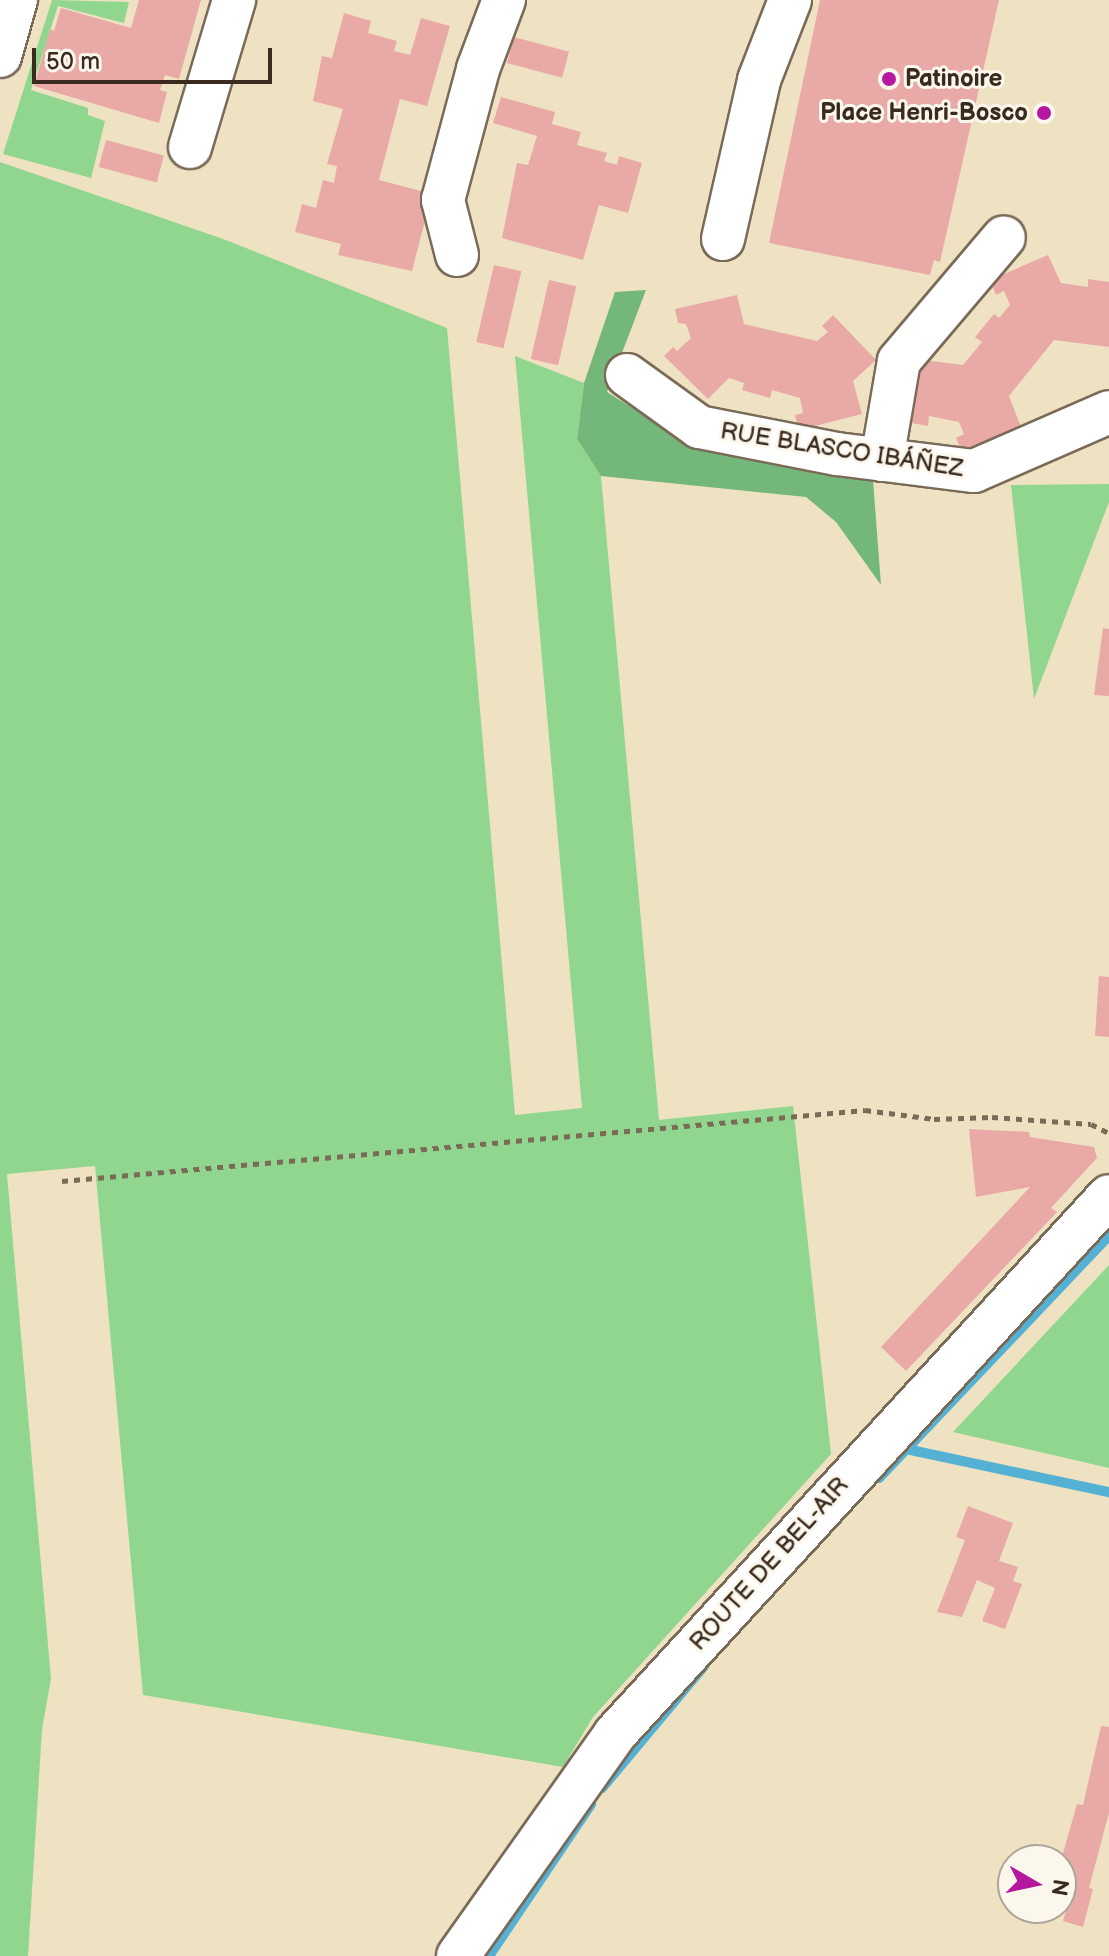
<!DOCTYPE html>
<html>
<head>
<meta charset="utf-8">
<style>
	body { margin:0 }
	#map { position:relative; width:1109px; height:1956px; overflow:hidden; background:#eee2c3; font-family:"Balsamiq Sans",sans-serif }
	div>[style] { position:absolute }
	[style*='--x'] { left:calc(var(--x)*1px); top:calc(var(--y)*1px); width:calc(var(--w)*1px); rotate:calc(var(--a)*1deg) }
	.green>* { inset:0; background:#91d68f }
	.forest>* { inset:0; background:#74b77a }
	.stream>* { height:10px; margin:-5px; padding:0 5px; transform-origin:5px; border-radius:5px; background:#55b1d3 }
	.building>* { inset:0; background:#e9aaa7; transform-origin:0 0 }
	.path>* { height:5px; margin-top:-2.5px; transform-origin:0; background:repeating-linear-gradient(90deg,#7a6a58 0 6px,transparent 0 12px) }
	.roads { filter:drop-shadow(2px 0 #7a6a58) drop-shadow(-2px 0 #7a6a58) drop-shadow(0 2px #7a6a58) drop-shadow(0 -2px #7a6a58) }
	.minor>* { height:42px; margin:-21px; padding:0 21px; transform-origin:21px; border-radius:21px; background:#fff }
	.dots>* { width:22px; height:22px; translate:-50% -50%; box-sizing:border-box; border:4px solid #fbf7ec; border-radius:50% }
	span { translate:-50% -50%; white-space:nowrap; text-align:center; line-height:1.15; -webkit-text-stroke:6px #fbf7ec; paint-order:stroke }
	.poi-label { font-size:24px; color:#3b2a1e; font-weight:700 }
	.left { translate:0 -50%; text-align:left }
	.right { translate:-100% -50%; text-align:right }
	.street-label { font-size:24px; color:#3b2a1e }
	.north { position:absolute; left:997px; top:1844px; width:80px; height:80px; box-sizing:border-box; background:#fbf7ec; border:2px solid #aea59a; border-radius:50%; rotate:99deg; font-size:22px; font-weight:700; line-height:32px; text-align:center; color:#3b2a1e }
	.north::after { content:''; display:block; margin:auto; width:28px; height:36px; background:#b5179e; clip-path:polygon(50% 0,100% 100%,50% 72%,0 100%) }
	.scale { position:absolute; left:32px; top:48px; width:240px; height:36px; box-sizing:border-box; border:4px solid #3b2a1e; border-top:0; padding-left:10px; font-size:24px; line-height:28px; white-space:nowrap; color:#3b2a1e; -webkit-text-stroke:6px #fbf7ec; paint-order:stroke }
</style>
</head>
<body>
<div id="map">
	<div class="green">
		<i style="clip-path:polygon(52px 0,129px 2px,124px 23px,58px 6px,31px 90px,88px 108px,88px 115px,105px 121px,91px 178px,3px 154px)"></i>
		<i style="clip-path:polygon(0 162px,226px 240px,447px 328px,515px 1115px,582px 1108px,515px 356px,584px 383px,577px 439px,601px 476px,659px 1120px,793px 1106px,831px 1454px,593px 1717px,563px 1767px,143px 1695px,95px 1166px,7px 1174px,51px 1679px,42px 1729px,28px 1956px,0 1956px)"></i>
		<i style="clip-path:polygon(1109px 484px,1109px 502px,1034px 699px,1011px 485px)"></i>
		<i style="clip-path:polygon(1109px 1265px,1109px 1468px,953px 1432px)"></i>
	</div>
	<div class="forest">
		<i style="clip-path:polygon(646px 290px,607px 392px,647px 417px,873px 480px,881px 585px,836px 522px,806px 497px,601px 476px,577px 439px,584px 383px,615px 292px)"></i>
	</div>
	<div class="stream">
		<i style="--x:906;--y:1449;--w:208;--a:12"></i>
		<i style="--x:879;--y:1478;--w:334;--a:-46.5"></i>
		<i style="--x:602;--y:1788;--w:160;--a:-50.1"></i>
		<i style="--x:489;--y:1956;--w:183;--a:-56.1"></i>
	</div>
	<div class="building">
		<i style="clip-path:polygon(139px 0,201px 0,179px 79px,165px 75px,160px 90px,167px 92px,159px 123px,34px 86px,50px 29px,54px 31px,61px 8px,131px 28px)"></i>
		<i style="clip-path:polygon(820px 0,999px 0,940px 262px,934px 260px,930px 275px,769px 243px)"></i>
		<i style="clip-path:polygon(344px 13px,371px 21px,368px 33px,397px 41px,394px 51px,410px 55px,421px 18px,450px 26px,427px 106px,400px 99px,379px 180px,432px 194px,412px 271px,338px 255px,341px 244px,295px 232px,302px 204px,316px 208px,323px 180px,334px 183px,337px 166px,327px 164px,343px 109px,313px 101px,322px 56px,332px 58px)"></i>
		<i style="left:514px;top:37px;width:57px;height:27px;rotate:15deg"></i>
		<i style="clip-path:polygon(501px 97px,555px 112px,552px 124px,581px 132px,577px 145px,607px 153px,604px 161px,617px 165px,619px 156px,642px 163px,628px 213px,599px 205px,583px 260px,502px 238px,517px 163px,528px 165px,537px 136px,493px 123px)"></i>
		<i style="left:106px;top:140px;width:60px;height:28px;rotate:15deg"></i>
		<i style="clip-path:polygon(1048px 255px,1061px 283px,1088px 287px,1088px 279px,1109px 282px,1109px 347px,1054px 340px,1009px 396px,1021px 427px,962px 452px,956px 438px,964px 434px,959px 422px,929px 416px,928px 426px,911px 423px,923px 360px,963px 365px,982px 342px,975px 337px,994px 314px,999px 318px,1010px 305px,1004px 291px,996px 295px,990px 280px)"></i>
		<i style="left:494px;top:265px;width:28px;height:79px;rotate:13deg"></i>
		<i style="left:549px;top:280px;width:28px;height:81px;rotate:13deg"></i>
		<i style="clip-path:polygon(737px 295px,744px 324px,817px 341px,828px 332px,822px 326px,833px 315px,876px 360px,853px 381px,862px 414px,799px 430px,795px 415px,803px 413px,800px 398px,772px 390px,770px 398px,742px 390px,744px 383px,729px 378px,708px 399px,664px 356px,673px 347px,677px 351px,691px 338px,686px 324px,678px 323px,675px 309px)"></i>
		<i style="clip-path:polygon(1103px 628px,1109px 629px,1109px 696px,1094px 695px)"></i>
		<i style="clip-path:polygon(1099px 976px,1109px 977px,1109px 1037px,1095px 1036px)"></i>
		<i style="clip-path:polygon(969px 1129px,1029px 1132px,1030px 1137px,1094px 1147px,1097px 1158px,1051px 1208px,1057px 1212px,906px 1371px,881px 1347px,1030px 1187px,976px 1197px)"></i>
		<i style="clip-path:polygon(968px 1506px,1013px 1523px,999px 1561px,1018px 1567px,1013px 1581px,1022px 1584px,1005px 1629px,982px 1621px,995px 1588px,977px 1580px,962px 1617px,937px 1612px,965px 1540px,956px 1537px)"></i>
		<i style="clip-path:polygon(1101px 1726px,1109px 1727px,1109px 1813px,1089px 1888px,1093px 1889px,1083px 1927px,1063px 1921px,1073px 1887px,1061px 1884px,1061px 1860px,1077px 1804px,1083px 1805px)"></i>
	</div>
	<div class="path">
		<i style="--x:62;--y:1181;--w:806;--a:-5.05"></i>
		<i style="--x:865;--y:1110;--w:70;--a:7.4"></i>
		<i style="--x:934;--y:1119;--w:58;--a:-2"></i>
		<i style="--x:992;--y:1117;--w:99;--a:4"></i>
		<i style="--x:1091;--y:1124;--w:20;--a:27"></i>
	</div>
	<div class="roads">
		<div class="minor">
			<i style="--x:0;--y:56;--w:58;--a:-74.1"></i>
			<i style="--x:190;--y:147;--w:153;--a:-73.3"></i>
			<i style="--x:723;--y:239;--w:163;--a:-77.2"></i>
			<i style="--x:759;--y:80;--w:86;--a:-68.8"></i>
			<i style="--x:457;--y:255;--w:57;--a:-104.3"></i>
			<i style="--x:443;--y:200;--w:136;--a:-75"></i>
			<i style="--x:478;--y:69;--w:74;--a:-69.4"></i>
			<i style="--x:627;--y:375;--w:89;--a:35.8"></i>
			<i style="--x:699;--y:427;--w:141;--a:11.1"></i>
			<i style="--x:837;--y:454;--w:138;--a:7.1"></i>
			<i style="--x:974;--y:471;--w:147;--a:-23.6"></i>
			<i style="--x:882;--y:460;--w:100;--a:-80.3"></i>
			<i style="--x:899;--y:361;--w:162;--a:-49.7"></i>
			<i style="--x:458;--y:1956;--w:272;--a:-54.7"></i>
			<i style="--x:615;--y:1734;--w:730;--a:-47.44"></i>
		</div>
	</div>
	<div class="dots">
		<i style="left:889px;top:79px;background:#b5179e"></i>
		<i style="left:1044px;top:113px;background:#b5179e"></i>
	</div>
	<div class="poi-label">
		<span class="left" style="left:905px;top:79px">Patinoire</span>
		<span class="right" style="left:1028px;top:113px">Place Henri-Bosco</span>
	</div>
	<div class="street-label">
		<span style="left:842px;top:450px;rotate:9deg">RUE BLASCO IBÁÑEZ</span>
		<span style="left:769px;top:1564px;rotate:-48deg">ROUTE DE BEL-AIR</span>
	</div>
	<div class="north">N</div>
	<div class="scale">50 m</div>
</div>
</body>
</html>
